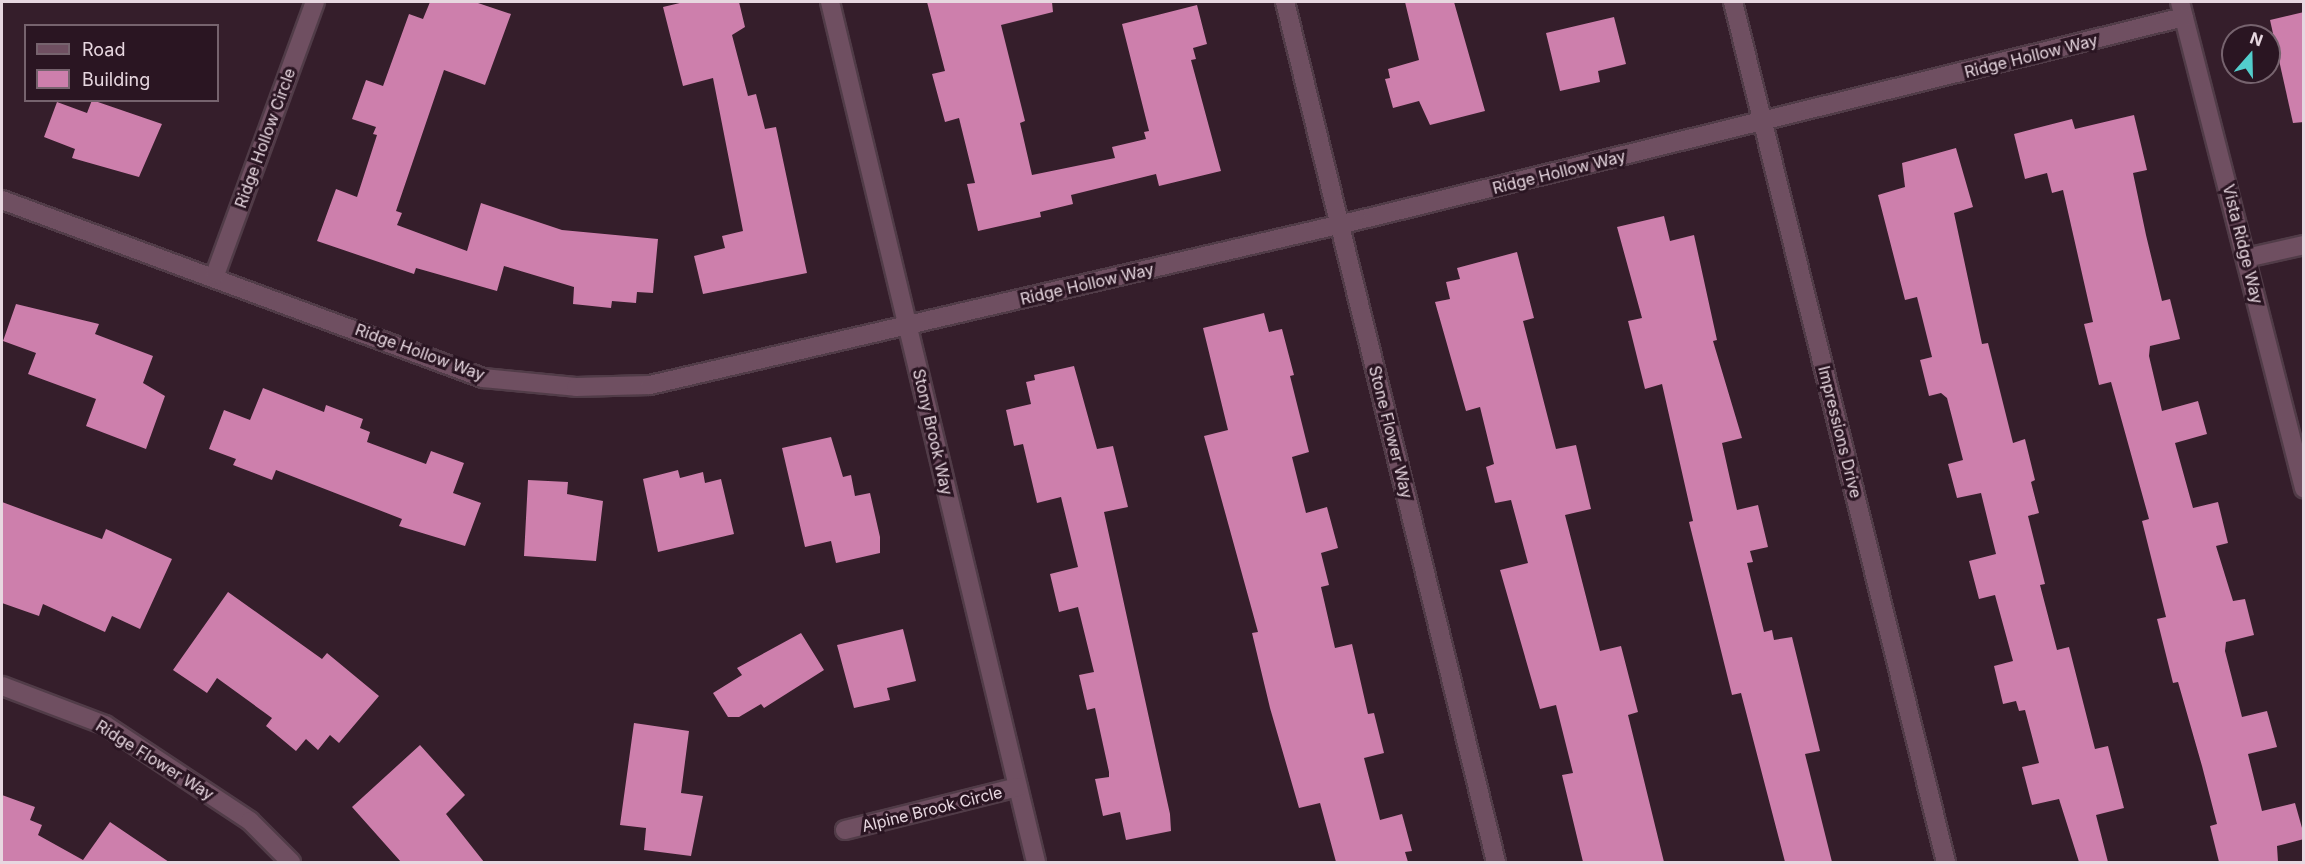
<!DOCTYPE html>
<html>
<head>
<meta charset="utf-8">
<style>
	body { margin:0 }
	#map { position:relative; width:2305px; height:864px; overflow:hidden; background:#351e2b; font-family:Inter,sans-serif }
	div>[style] { position:absolute }
	[style*='--x'] { left:calc(var(--x)*1px); top:calc(var(--y)*1px); width:calc(var(--w)*1px); rotate:calc(var(--a)*1deg) }
	.building>* { inset:0; background:#cd7fac }
	.roads { filter:drop-shadow(2px 0 #513c48) drop-shadow(-2px 0 #513c48) drop-shadow(0 2px #513c48) drop-shadow(0 -2px #513c48) }
	.minor>* { height:18px; margin:-9px; padding:0 9px; transform-origin:9px; border-radius:9px; background:#6f4f61 }
	span { translate:-50% -50%; white-space:nowrap; text-align:center; line-height:1.15; -webkit-text-stroke:6px #2a1522; paint-order:stroke }
	.street-label { font-size:16px; color:#e7d7e0 }
	.frame { position:absolute; inset:0; border:3px solid #e7d7e0; pointer-events:none }
	.legend { position:absolute; left:24px; top:24px; width:195px; height:78px; box-sizing:border-box; background:#2a1522; border:2px solid #76636e; margin:0; padding:8px 10px; list-style:none; font-size:18px; color:#e7d7e0 }
	.legend li { display:flex; align-items:center; gap:12px; height:30px }
	.legend b { width:30px; border:2px solid #76636e }
	.north { position:absolute; left:2221px; top:24px; width:60px; height:60px; box-sizing:border-box; background:#2a1522; border:2px solid #76636e; border-radius:50%; rotate:20deg; font-size:16px; font-weight:700; line-height:24px; text-align:center; color:#e7d7e0 }
	.north::after { content:''; display:block; margin:auto; width:21px; height:27px; background:#52cdcc; clip-path:polygon(50% 0,100% 100%,50% 72%,0 100%) }
</style>
</head>
<body>
<div id="map">
	<div class="building">
		<i style="clip-path:polygon(430px 2px,475px 2px,511px 14px,485px 85px,444px 70px,396px 211px,402px 213px,397px 225px,467px 251px,481px 203px,562px 230px,658px 239px,653px 293px,637px 292px,636px 303px,612px 301px,611px 308px,573px 304px,574px 287px,504px 266px,497px 291px,416px 268px,414px 274px,317px 241px,336px 189px,357px 197px,377px 135px,373px 134px,376px 127px,352px 119px,366px 80px,383px 86px,409px 14px,423px 19px)"></i>
		<i style="clip-path:polygon(684px 2px,739px 2px,745px 27px,732px 35px,748px 96px,756px 94px,765px 129px,776px 127px,807px 273px,703px 294px,694px 256px,725px 248px,722px 236px,743px 231px,713px 78px,683px 86px,663px 7px)"></i>
		<i style="clip-path:polygon(927px 2px,1052px 2px,1053px 12px,1001px 25px,1025px 121px,1020px 123px,1032px 175px,1115px 158px,1112px 147px,1146px 139px,1144px 132px,1149px 131px,1122px 24px,1197px 5px,1207px 44px,1193px 48px,1196px 59px,1191px 60px,1221px 171px,1159px 186px,1156px 174px,1071px 195px,1073px 204px,1040px 212px,1041px 217px,978px 231px,967px 184px,975px 183px,959px 118px,945px 122px,932px 74px,945px 71px)"></i>
		<i style="clip-path:polygon(1405px 2px,1454px 2px,1485px 111px,1430px 125px,1419px 101px,1393px 108px,1385px 79px,1390px 78px,1388px 69px,1419px 60px)"></i>
		<i style="clip-path:polygon(2304px 12px,2304px 122px,2293px 123px,2270px 20px)"></i>
		<i style="clip-path:polygon(1614px 17px,1626px 64px,1598px 71px,1600px 82px,1560px 91px,1546px 33px)"></i>
		<i style="clip-path:polygon(92px 100px,162px 124px,139px 177px,72px 158px,75px 149px,44px 137px,57px 102px,87px 113px)"></i>
		<i style="clip-path:polygon(2134px 115px,2147px 170px,2133px 173px,2146px 235px,2162px 301px,2170px 299px,2180px 339px,2150px 346px,2149px 356px,2162px 411px,2198px 401px,2207px 434px,2175px 443px,2193px 508px,2218px 502px,2228px 543px,2216px 546px,2233px 601px,2245px 599px,2254px 635px,2226px 642px,2225px 651px,2242px 717px,2267px 711px,2277px 747px,2248px 754px,2262px 811px,2295px 803px,2304px 835px,2304px 839px,2277px 846px,2278px 862px,2219px 862px,2210px 826px,2217px 824px,2202px 766px,2178px 682px,2173px 683px,2157px 619px,2166px 617px,2142px 521px,2149px 519px,2111px 382px,2099px 385px,2084px 324px,2093px 322px,2063px 190px,2052px 193px,2047px 173px,2025px 179px,2014px 134px,2072px 119px,2075px 129px)"></i>
		<i style="clip-path:polygon(1956px 148px,1973px 207px,1954px 213px,1982px 344px,1988px 343px,2013px 443px,2025px 439px,2035px 480px,2031px 482px,2039px 513px,2028px 516px,2045px 584px,2040px 585px,2057px 650px,2069px 647px,2095px 749px,2108px 746px,2124px 808px,2096px 815px,2108px 862px,2079px 862px,2059px 799px,2032px 805px,2022px 767px,2039px 763px,2025px 710px,2019px 711px,2016px 701px,2003px 704px,1994px 666px,2013px 661px,1995px 595px,1979px 599px,1969px 561px,1996px 554px,1981px 493px,1957px 498px,1948px 464px,1963px 460px,1947px 398px,1941px 393px,1929px 396px,1920px 360px,1932px 357px,1917px 297px,1905px 300px,1878px 195px,1905px 187px,1902px 163px)"></i>
		<i style="clip-path:polygon(1664px 216px,1670px 241px,1694px 235px,1717px 340px,1713px 341px,1742px 438px,1722px 443px,1737px 510px,1758px 505px,1768px 547px,1750px 551px,1753px 562px,1747px 563px,1764px 632px,1772px 630px,1774px 640px,1792px 637px,1820px 751px,1805px 754px,1832px 862px,1785px 862px,1741px 693px,1732px 695px,1689px 522px,1693px 521px,1662px 384px,1645px 389px,1628px 321px,1642px 318px,1617px 227px)"></i>
		<i style="clip-path:polygon(1517px 252px,1534px 318px,1523px 321px,1556px 449px,1576px 445px,1591px 509px,1565px 515px,1600px 651px,1621px 646px,1638px 712px,1628px 715px,1664px 862px,1583px 862px,1562px 775px,1573px 773px,1556px 705px,1540px 709px,1500px 570px,1528px 563px,1511px 500px,1495px 503px,1486px 467px,1494px 464px,1480px 407px,1466px 411px,1435px 302px,1450px 299px,1446px 282px,1460px 279px,1457px 268px)"></i>
		<i style="clip-path:polygon(16px 304px,99px 324px,95px 334px,153px 356px,143px 383px,165px 396px,146px 449px,86px 426px,96px 399px,28px 374px,36px 353px,3px 341px)"></i>
		<i style="clip-path:polygon(1264px 313px,1269px 332px,1282px 329px,1294px 375px,1290px 376px,1309px 452px,1292px 457px,1306px 513px,1327px 507px,1338px 548px,1321px 553px,1329px 585px,1321px 587px,1335px 648px,1352px 644px,1368px 714px,1374px 713px,1384px 753px,1364px 758px,1380px 820px,1402px 814px,1412px 851px,1405px 852px,1408px 862px,1336px 862px,1320px 803px,1299px 808px,1270px 708px,1252px 633px,1258px 632px,1204px 436px,1228px 430px,1203px 328px)"></i>
		<i style="clip-path:polygon(1074px 366px,1097px 449px,1113px 446px,1128px 507px,1104px 512px,1170px 814px,1171px 831px,1126px 840px,1120px 812px,1103px 816px,1095px 779px,1109px 777px,1109px 772px,1095px 708px,1087px 710px,1079px 675px,1094px 672px,1078px 607px,1059px 612px,1050px 574px,1078px 567px,1061px 497px,1037px 503px,1023px 444px,1014px 446px,1006px 410px,1031px 404px,1026px 382px,1035px 380px,1034px 375px)"></i>
		<i style="clip-path:polygon(263px 388px,324px 412px,326px 405px,363px 419px,360px 428px,370px 432px,367px 442px,426px 464px,431px 451px,464px 463px,453px 493px,481px 503px,465px 546px,399px 526px,402px 519px,276px 470px,272px 480px,233px 465px,236px 459px,209px 449px,224px 410px,250px 420px)"></i>
		<i style="clip-path:polygon(831px 437px,843px 477px,851px 475px,855px 496px,870px 493px,880px 537px,880px 553px,836px 563px,831px 541px,805px 547px,782px 448px)"></i>
		<i style="clip-path:polygon(678px 470px,680px 478px,703px 472px,705px 483px,721px 479px,734px 534px,658px 552px,643px 479px)"></i>
		<i style="clip-path:polygon(528px 480px,568px 482px,567px 494px,603px 501px,596px 561px,524px 556px)"></i>
		<i style="clip-path:polygon(2px 502px,102px 539px,106px 529px,172px 559px,140px 629px,112px 616px,105px 632px,43px 604px,39px 616px,2px 603px)"></i>
		<i style="clip-path:polygon(228px 592px,322px 659px,327px 653px,379px 696px,339px 743px,330px 735px,318px 750px,306px 739px,296px 751px,266px 726px,272px 718px,217px 678px,207px 693px,173px 670px)"></i>
		<i style="clip-path:polygon(903px 629px,916px 681px,887px 688px,890px 700px,854px 708px,837px 645px)"></i>
		<i style="clip-path:polygon(801px 633px,824px 670px,764px 708px,761px 704px,739px 717px,728px 717px,713px 693px,742px 675px,737px 668px)"></i>
		<i style="clip-path:polygon(634px 723px,689px 731px,681px 793px,703px 796px,691px 856px,644px 850px,646px 828px,620px 825px)"></i>
		<i style="clip-path:polygon(420px 745px,465px 795px,446px 814px,484px 862px,401px 862px,352px 807px)"></i>
		<i style="clip-path:polygon(2px 795px,35px 807px,30px 820px,42px 825px,38px 835px,83px 860px,110px 822px,169px 862px,2px 862px)"></i>
	</div>
	<div class="roads">
		<div class="minor">
			<i style="--x:830;--y:2;--w:884;--a:76.53"></i>
			<i style="--x:1285;--y:2;--w:886;--a:76.21"></i>
			<i style="--x:1733;--y:2;--w:886;--a:76.09"></i>
			<i style="--x:2180;--y:2;--w:502;--a:75.69"></i>
			<i style="--x:2;--y:200;--w:513;--a:20.31"></i>
			<i style="--x:483;--y:378;--w:93;--a:5.5"></i>
			<i style="--x:576;--y:387;--w:74;--a:-1.5"></i>
			<i style="--x:650;--y:385;--w:741;--a:-13.1"></i>
			<i style="--x:1372;--y:217;--w:836;--a:-13.84"></i>
			<i style="--x:2246;--y:258;--w:59;--a:-12.6"></i>
			<i style="--x:215;--y:275;--w:291;--a:-69.9"></i>
			<i style="--x:2;--y:686;--w:110;--a:20.7"></i>
			<i style="--x:105;--y:725;--w:174;--a:33.5"></i>
			<i style="--x:250;--y:821;--w:58;--a:45"></i>
			<i style="--x:845;--y:830;--w:178;--a:-14"></i>
		</div>
	</div>
	<div class="street-label">
		<span style="left:2031px;top:56px;rotate:-14deg">Ridge Hollow Way</span>
		<span style="left:265px;top:138px;rotate:-70deg">Ridge Hollow Circle</span>
		<span style="left:1559px;top:172px;rotate:-14deg">Ridge Hollow Way</span>
		<span style="left:2243px;top:244px;rotate:76deg">Vista Ridge Way</span>
		<span style="left:1087px;top:284px;rotate:-13deg">Ridge Hollow Way</span>
		<span style="left:420px;top:352px;rotate:20deg">Ridge Hollow Way</span>
		<span style="left:933px;top:432px;rotate:77deg">Stony Brook Way</span>
		<span style="left:1391px;top:432px;rotate:76deg">Stone Flower Way</span>
		<span style="left:1840px;top:432px;rotate:76deg">Impressions Drive</span>
		<span style="left:155px;top:760px;rotate:32deg">Ridge Flower Way</span>
		<span style="left:932px;top:809px;rotate:-14deg">Alpine Brook Circle</span>
	</div>
	<div class="frame"></div>
	<ul class="legend">
	<li><b style="height:8px;background:#6f4f61"></b>Road</li>
	<li><b style="height:16px;background:#cd7fac"></b>Building</li>
	</ul>
	<div class="north">N</div>
</div>
</body>
</html>
